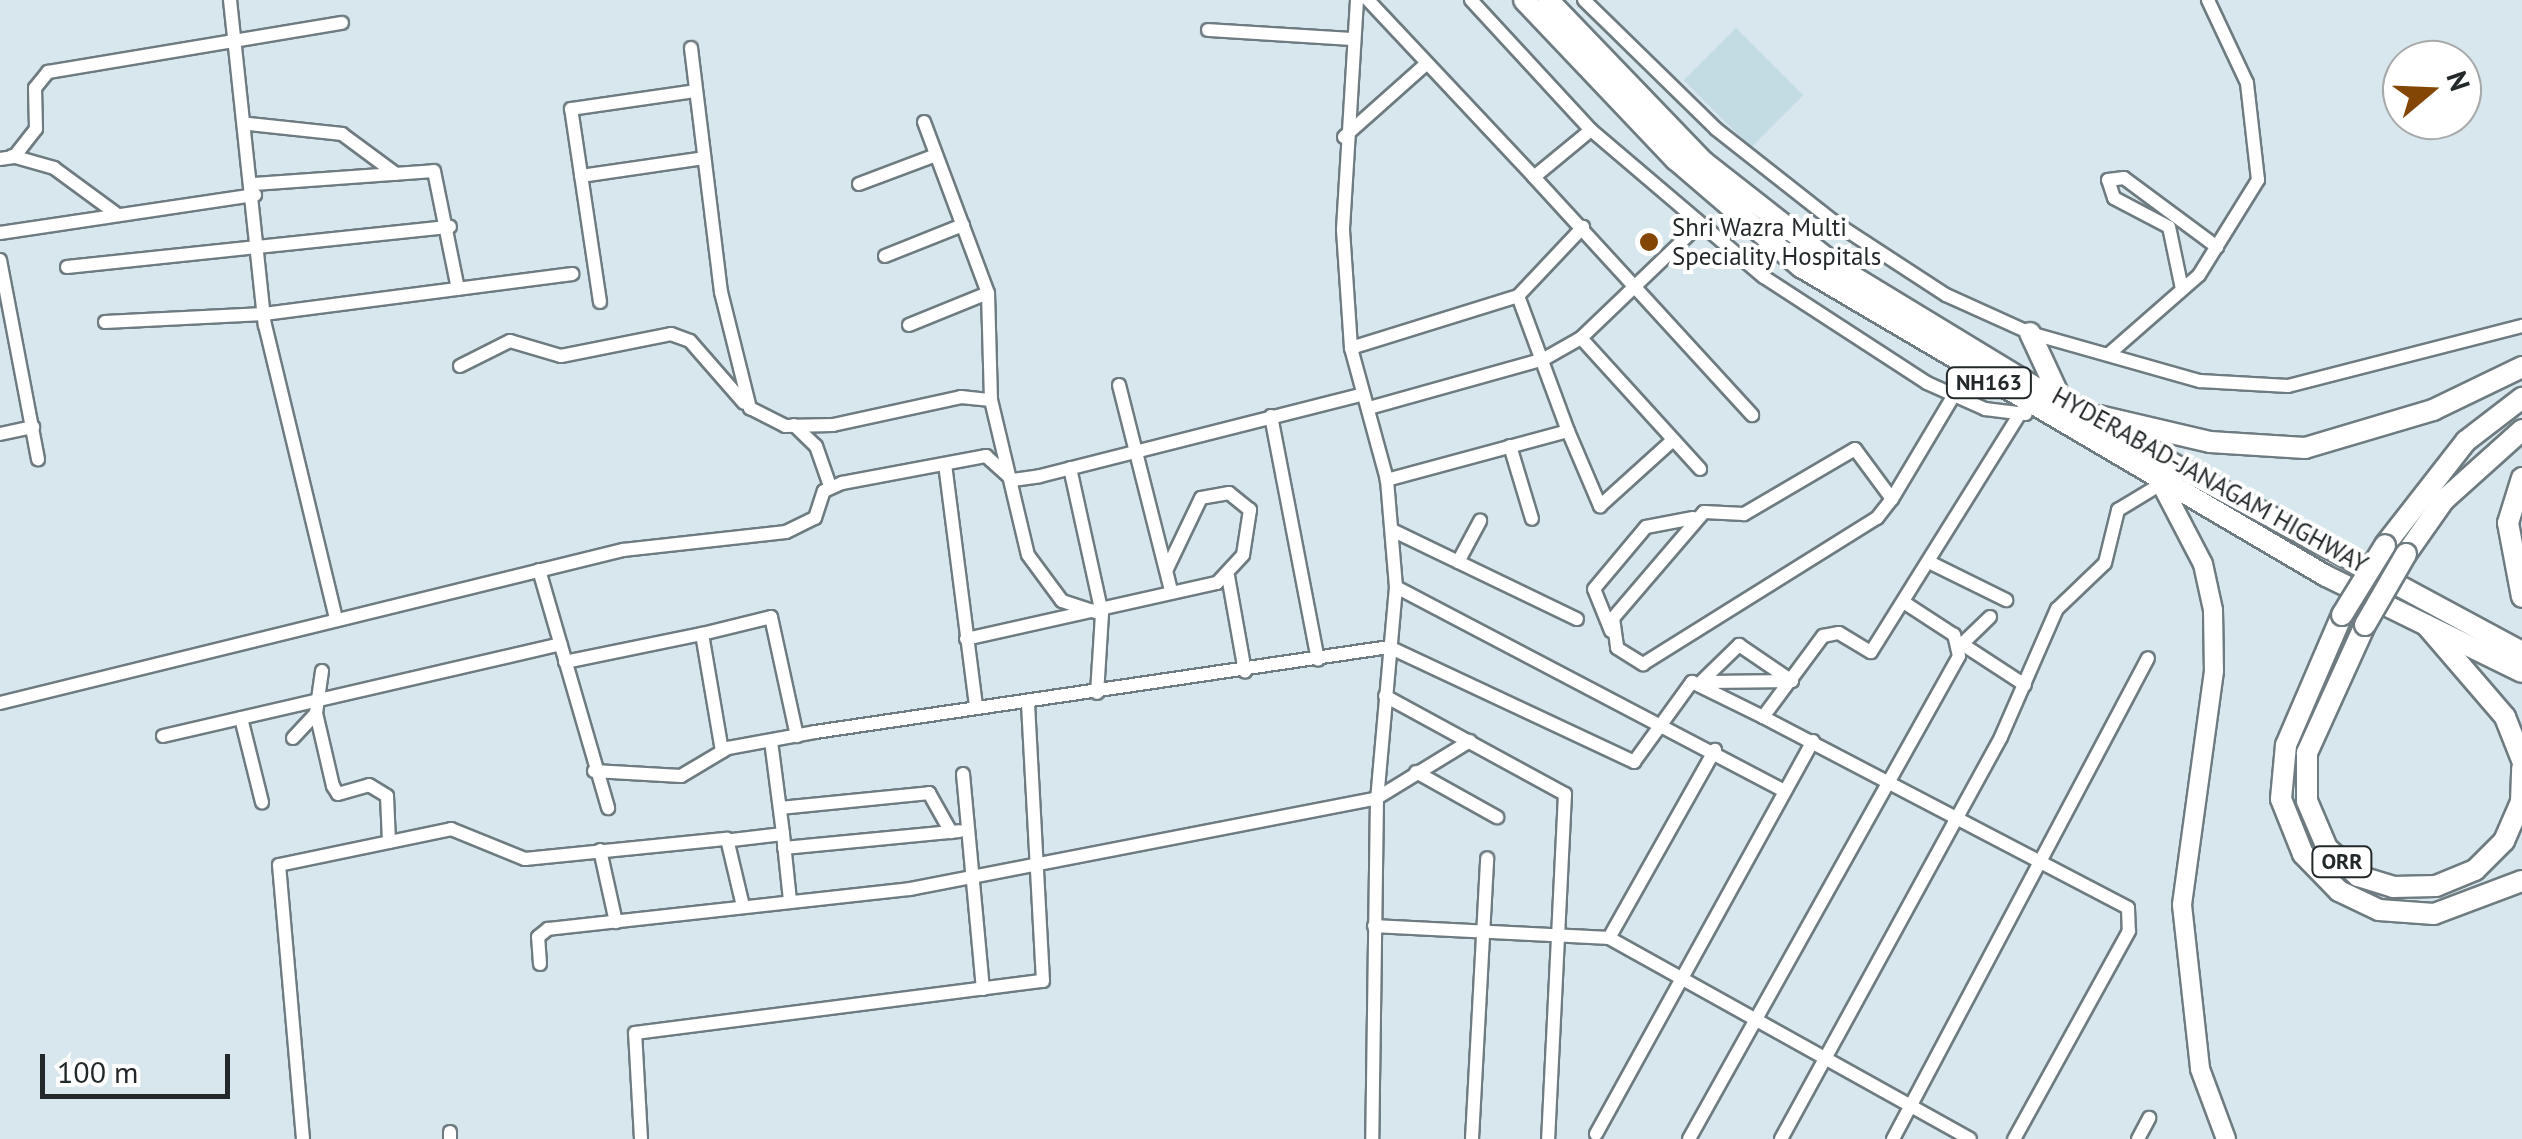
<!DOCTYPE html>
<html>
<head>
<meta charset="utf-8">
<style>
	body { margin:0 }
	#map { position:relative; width:2522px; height:1139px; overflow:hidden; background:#d8e7ed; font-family:"PT Sans",sans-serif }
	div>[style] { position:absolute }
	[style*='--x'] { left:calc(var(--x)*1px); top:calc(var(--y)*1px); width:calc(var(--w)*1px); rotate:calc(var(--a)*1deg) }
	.built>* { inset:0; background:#c3dbe2; transform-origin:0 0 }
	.roads { filter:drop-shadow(2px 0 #6e7b80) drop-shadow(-2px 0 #6e7b80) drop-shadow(0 2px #6e7b80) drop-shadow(0 -2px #6e7b80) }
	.minor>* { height:12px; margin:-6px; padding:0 6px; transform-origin:6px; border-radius:6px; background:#fff }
	.major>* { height:18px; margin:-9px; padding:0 9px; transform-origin:9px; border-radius:9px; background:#fff }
	.highway>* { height:20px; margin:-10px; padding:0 10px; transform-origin:10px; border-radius:10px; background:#fff }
	.bridges { filter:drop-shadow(2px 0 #6e7b80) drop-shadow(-2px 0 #6e7b80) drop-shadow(0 2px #6e7b80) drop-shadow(0 -2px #6e7b80) }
	.highway-bridge>* { height:20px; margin:-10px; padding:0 10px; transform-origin:10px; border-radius:10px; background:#fff }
	.dots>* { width:28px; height:28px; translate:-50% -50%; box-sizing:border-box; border:5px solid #fff; border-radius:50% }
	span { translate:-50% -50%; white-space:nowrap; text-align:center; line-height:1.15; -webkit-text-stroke:8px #fff; paint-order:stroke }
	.shield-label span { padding:2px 8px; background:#fff; border:2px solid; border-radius:8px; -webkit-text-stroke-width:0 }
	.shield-label { font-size:22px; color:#23282a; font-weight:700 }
	.poi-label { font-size:25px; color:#23282a }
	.left { translate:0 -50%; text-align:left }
	.street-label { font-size:25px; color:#23282a }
	.north { position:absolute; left:2382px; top:40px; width:100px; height:100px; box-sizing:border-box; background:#fff; border:2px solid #a7a9aa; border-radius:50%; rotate:71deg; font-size:28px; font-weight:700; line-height:40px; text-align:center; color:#23282a }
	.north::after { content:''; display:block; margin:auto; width:35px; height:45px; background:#834604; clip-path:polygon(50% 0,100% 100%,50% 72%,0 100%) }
	.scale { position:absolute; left:40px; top:1054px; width:190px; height:45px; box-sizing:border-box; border:5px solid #23282a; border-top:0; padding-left:12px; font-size:30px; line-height:35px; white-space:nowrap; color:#23282a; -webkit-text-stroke:8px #fff; paint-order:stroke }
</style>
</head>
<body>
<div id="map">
	<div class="built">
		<i style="left:1736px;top:28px;width:95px;height:74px;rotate:45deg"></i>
	</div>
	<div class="roads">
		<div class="minor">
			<i style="--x:230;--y:0;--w:327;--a:83.9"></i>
			<i style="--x:265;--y:325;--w:301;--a:76.4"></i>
			<i style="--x:1357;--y:0;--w:230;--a:93.5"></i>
			<i style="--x:1343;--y:230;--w:118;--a:86.1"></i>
			<i style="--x:1351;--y:348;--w:137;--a:74.7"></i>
			<i style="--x:1387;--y:480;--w:107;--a:85.2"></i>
			<i style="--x:1396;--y:587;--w:212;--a:95.1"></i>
			<i style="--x:1377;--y:798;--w:341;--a:90.8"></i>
			<i style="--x:1368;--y:0;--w:243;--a:46.8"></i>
			<i style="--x:1534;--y:177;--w:74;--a:-39.5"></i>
			<i style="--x:1471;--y:0;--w:177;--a:47.3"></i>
			<i style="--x:1591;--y:130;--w:227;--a:40.4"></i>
			<i style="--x:1764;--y:277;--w:194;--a:33"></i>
			<i style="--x:1927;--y:383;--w:64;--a:24.1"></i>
			<i style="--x:1985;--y:409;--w:41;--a:7"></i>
			<i style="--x:1584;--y:0;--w:185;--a:44.3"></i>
			<i style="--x:1716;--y:129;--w:150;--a:38.2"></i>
			<i style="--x:1834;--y:222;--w:134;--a:33.1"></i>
			<i style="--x:1946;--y:295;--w:92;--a:24.3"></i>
			<i style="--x:2030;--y:333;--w:177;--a:15.8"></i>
			<i style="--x:2200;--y:381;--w:88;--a:3.3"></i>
			<i style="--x:2288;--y:386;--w:242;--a:-14.4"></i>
			<i style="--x:1208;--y:30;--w:142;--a:3.6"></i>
			<i style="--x:691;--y:48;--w:246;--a:83"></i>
			<i style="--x:721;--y:292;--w:120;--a:76"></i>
			<i style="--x:750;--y:408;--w:39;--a:27"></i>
			<i style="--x:785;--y:426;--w:48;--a:-1.2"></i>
			<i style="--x:833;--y:425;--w:131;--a:-12.3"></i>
			<i style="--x:961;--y:397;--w:30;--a:6"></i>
			<i style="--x:991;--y:400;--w:159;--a:76.6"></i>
			<i style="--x:1028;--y:555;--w:57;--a:53.5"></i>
			<i style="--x:1062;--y:601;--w:42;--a:18"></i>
			<i style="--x:924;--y:122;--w:183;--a:69.5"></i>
			<i style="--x:988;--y:293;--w:107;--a:88.4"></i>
			<i style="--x:249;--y:124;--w:94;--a:6.1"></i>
			<i style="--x:342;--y:134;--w:67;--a:36.5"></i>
			<i style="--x:1344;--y:137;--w:111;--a:-41.7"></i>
			<i style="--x:12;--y:156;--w:44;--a:15.9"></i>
			<i style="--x:54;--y:168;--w:79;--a:36.3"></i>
			<i style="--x:0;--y:159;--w:14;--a:-8"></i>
			<i style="--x:14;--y:157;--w:36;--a:-52"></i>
			<i style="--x:36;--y:129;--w:41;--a:-91.4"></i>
			<i style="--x:35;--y:88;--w:21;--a:-51"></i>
			<i style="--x:48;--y:72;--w:298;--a:-9.5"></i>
			<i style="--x:581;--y:176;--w:124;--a:-8.3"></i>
			<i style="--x:1534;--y:177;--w:323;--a:47.5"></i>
			<i style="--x:254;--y:184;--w:180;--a:-4.1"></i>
			<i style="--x:434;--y:171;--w:120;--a:78.5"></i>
			<i style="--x:859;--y:184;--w:82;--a:-20.6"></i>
			<i style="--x:0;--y:233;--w:258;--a:-8.5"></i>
			<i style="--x:885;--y:256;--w:84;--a:-21.7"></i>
			<i style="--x:0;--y:260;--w:203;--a:79.2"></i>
			<i style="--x:67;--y:267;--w:385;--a:-6"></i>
			<i style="--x:2182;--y:289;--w:63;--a:-101.8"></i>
			<i style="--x:2169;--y:227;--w:62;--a:-152.2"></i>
			<i style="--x:2114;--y:198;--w:19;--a:-108"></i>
			<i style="--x:2108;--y:180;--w:16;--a:-7"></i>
			<i style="--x:2124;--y:178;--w:116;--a:36.6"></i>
			<i style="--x:1518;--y:296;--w:95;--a:-46.7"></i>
			<i style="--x:600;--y:302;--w:195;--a:-98.5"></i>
			<i style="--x:571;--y:109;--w:126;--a:-8.2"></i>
			<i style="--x:105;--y:322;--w:159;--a:-2.9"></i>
			<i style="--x:264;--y:314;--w:311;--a:-7.4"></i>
			<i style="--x:909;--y:325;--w:85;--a:-22.1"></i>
			<i style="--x:1581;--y:338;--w:177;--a:47.7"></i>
			<i style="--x:1351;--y:348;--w:175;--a:-17.3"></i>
			<i style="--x:1518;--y:296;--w:144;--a:69.7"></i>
			<i style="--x:1568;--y:431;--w:188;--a:164.9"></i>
			<i style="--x:2110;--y:353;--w:118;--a:-41.2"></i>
			<i style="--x:2199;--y:275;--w:112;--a:-58.2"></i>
			<i style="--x:2258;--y:180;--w:98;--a:-96.5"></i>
			<i style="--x:2247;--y:83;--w:92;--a:-115.2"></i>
			<i style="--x:460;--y:366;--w:56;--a:-26.6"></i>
			<i style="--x:510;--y:341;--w:53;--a:16.4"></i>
			<i style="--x:561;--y:356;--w:112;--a:-11.3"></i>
			<i style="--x:671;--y:334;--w:20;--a:20"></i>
			<i style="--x:690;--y:341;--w:82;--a:48.9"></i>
			<i style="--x:1119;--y:385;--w:211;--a:75.8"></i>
			<i style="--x:1369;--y:408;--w:182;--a:-15.6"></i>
			<i style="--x:1544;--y:359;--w:43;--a:-29.6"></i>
			<i style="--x:1581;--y:338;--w:163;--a:-43.8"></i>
			<i style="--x:1271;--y:416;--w:248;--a:79.1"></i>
			<i style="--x:794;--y:425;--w:30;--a:44"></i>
			<i style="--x:816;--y:446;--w:42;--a:70.7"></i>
			<i style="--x:1568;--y:431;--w:82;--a:66.9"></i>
			<i style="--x:1600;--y:506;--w:98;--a:-42.1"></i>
			<i style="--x:0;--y:434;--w:34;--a:-12"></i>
			<i style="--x:1510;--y:446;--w:76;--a:73.2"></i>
			<i style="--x:945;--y:464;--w:245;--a:82.7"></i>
			<i style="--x:1070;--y:468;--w:149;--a:77.6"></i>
			<i style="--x:1102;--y:614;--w:79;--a:93.6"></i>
			<i style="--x:1892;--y:499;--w:62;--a:-126.5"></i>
			<i style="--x:1855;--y:449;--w:129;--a:149.6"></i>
			<i style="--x:1744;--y:514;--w:40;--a:-177.1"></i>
			<i style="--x:1704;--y:512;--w:140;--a:130.6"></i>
			<i style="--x:1613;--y:618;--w:30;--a:82"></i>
			<i style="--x:1617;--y:648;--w:31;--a:32"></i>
			<i style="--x:1643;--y:664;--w:276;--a:-32"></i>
			<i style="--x:1877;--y:518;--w:24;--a:-52"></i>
			<i style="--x:1892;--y:499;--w:121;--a:-59.2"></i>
			<i style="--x:1394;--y:531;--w:203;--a:25.7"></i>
			<i style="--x:1458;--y:562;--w:47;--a:-61.8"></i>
			<i style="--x:1931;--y:563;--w:84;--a:26.3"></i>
			<i style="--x:539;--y:570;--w:248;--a:73.8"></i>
			<i style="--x:1228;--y:576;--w:97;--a:79.9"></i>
			<i style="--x:1396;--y:587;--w:439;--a:27.7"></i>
			<i style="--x:1990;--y:617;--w:39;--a:136"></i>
			<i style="--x:1962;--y:644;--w:75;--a:33.1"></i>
			<i style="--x:1611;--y:631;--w:45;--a:-112"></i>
			<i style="--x:1594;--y:589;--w:81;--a:-50"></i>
			<i style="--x:1646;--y:527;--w:48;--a:-10.8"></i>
			<i style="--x:702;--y:634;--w:71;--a:-13.8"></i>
			<i style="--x:771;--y:617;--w:122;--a:77.7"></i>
			<i style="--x:966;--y:639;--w:257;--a:-12.6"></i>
			<i style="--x:1217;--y:583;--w:38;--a:-47"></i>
			<i style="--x:1243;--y:555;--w:46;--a:-81.2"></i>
			<i style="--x:1250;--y:510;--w:27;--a:-141"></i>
			<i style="--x:1229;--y:493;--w:28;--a:170"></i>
			<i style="--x:1201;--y:498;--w:79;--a:115.6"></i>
			<i style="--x:565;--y:662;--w:140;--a:-11.6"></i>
			<i style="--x:702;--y:634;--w:119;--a:80.3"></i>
			<i style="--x:322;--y:671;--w:42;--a:98.1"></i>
			<i style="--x:316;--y:713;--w:75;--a:76.9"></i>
			<i style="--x:333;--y:786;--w:9;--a:58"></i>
			<i style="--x:338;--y:794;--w:32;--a:-16"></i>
			<i style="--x:369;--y:785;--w:21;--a:31"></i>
			<i style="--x:387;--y:796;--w:46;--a:87.5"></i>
			<i style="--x:1702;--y:681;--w:52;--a:-44.2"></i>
			<i style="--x:1739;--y:645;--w:64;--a:34.2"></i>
			<i style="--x:1709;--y:682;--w:83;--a:-0.7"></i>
			<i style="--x:1385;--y:696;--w:205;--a:28.6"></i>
			<i style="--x:1565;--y:794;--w:345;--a:92.8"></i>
			<i style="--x:0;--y:703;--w:642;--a:-13.8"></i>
			<i style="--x:623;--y:550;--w:164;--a:-6.3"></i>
			<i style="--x:786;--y:532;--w:32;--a:-26"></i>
			<i style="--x:815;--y:518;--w:28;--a:-72"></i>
			<i style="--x:824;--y:491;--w:20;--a:-24"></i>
			<i style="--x:842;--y:483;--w:147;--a:-10.6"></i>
			<i style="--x:986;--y:456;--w:36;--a:42"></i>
			<i style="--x:1013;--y:480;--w:27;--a:-8"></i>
			<i style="--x:1040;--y:476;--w:333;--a:-14.2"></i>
			<i style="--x:1763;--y:717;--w:412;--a:27.6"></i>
			<i style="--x:2128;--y:908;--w:23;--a:88"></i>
			<i style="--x:2129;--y:931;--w:238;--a:118.9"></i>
			<i style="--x:241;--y:718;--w:87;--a:76"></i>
			<i style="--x:163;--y:736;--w:408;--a:-13"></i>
			<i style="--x:293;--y:738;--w:34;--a:-47"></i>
			<i style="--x:771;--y:741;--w:94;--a:82.6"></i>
			<i style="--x:594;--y:771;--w:87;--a:3.3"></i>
			<i style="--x:681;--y:776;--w:55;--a:-30.8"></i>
			<i style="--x:728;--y:748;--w:88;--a:-10.4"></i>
			<i style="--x:815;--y:732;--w:580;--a:-8.42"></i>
			<i style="--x:1389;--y:647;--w:271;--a:25.1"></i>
			<i style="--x:1634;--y:762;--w:99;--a:-54.1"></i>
			<i style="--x:1692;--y:682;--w:79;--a:26.2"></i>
			<i style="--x:1763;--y:717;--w:101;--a:-53.5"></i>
			<i style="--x:1823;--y:636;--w:16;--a:-11"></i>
			<i style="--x:1839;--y:633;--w:37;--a:31"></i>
			<i style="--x:1871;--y:652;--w:281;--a:-58"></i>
			<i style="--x:1416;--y:772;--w:93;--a:29.1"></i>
			<i style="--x:963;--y:774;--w:216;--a:84.7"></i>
			<i style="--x:780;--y:808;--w:150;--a:-5.7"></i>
			<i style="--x:929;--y:793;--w:45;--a:60.6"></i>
			<i style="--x:732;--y:840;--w:51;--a:-6.7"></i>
			<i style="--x:783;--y:834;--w:67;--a:84"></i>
			<i style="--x:784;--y:848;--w:176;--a:-5.5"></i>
			<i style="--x:600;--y:850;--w:74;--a:77.5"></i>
			<i style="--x:1374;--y:926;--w:235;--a:2.9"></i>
			<i style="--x:1609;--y:938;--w:413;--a:29.1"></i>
			<i style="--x:1609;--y:938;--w:216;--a:-60.6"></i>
			<i style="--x:540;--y:964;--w:27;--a:-94"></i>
			<i style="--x:538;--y:937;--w:13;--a:-39"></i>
			<i style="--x:548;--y:929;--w:364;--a:-6.3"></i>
			<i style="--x:910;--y:889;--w:476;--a:-11"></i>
			<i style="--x:1377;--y:798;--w:109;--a:-31.5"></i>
			<i style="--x:450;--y:1132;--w:7;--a:90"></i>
			<i style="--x:1596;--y:1134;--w:449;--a:-61.1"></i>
			<i style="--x:303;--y:1139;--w:275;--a:-95"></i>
			<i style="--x:279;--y:865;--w:176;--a:-11.8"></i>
			<i style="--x:451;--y:829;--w:80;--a:22.1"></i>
			<i style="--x:525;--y:859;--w:203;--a:-5.7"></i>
			<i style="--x:727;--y:839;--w:69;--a:76.6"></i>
			<i style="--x:641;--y:1139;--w:106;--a:-93.2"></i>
			<i style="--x:635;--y:1033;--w:411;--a:-7.3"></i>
			<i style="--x:1043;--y:981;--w:280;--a:-93.1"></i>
			<i style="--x:1472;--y:1139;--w:281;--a:-86.9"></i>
			<i style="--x:1689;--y:1139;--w:553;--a:-60.79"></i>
			<i style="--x:1959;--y:656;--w:22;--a:-103"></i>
			<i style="--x:1954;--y:635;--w:59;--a:-146.9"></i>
			<i style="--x:1781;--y:1139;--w:458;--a:-61.3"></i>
			<i style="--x:2001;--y:737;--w:140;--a:-66.4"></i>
			<i style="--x:2057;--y:609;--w:66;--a:-43.8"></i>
			<i style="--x:2105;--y:563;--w:55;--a:-76.2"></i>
			<i style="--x:2118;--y:510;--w:50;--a:-31.2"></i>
			<i style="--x:1893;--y:1139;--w:544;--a:-62.07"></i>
			<i style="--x:2138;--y:1139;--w:24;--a:-62"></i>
		</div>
		<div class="major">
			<i style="--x:2157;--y:476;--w:99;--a:62.4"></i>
			<i style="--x:2203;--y:564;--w:47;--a:77.7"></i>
			<i style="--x:2213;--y:610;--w:61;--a:89.1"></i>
			<i style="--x:2214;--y:671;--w:236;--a:97.8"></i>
			<i style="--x:2182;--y:905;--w:165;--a:83.7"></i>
			<i style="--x:2200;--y:1069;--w:75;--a:69.6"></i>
		</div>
		<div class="highway">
			<i style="--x:1524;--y:0;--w:221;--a:46.5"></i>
			<i style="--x:1676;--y:160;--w:165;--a:40.6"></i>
			<i style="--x:1801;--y:267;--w:609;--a:30.48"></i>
			<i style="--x:2326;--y:576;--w:218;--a:26.1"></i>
			<i style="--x:1548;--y:0;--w:225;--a:46.1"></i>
			<i style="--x:1704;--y:162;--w:172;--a:38.1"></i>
			<i style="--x:1839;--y:268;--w:274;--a:31.3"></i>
			<i style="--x:2073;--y:410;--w:510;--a:28.32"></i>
			<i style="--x:2030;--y:333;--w:76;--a:65.1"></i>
			<i style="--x:2099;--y:416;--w:114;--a:13.2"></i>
			<i style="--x:2210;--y:442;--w:95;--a:3.6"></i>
			<i style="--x:2305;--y:448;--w:134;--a:-16.5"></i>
			<i style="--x:2433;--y:410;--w:99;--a:-25.8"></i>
			<i style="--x:2522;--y:478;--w:47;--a:107.3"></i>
			<i style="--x:2508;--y:523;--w:75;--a:79.3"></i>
			<i style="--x:2385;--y:545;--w:132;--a:-52.1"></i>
			<i style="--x:2466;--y:441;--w:71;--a:-37.5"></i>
			<i style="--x:2406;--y:554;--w:66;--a:-54.9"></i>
			<i style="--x:2444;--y:500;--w:105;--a:-41.9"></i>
			<i style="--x:2342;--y:615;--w:142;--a:113.3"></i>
			<i style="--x:2286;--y:745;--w:54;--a:95.3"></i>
			<i style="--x:2281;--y:799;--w:59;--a:68.2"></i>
			<i style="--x:2303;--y:854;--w:52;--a:45.8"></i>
			<i style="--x:2339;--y:891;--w:44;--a:25.4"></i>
			<i style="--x:2379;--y:910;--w:55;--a:4.2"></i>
			<i style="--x:2434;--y:914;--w:94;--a:-20.6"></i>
			<i style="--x:2365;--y:625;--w:141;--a:114.4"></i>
			<i style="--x:2307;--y:753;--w:48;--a:90"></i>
			<i style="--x:2307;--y:801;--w:51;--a:66.9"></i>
			<i style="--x:2327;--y:848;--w:42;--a:42.1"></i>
			<i style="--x:2358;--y:876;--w:37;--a:17"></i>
			<i style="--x:2393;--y:887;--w:43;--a:-1.3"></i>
			<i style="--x:2436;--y:886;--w:42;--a:-22.3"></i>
			<i style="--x:2475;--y:870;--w:41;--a:-45"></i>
			<i style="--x:2504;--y:841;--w:43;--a:-66.4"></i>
			<i style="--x:2521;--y:802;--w:34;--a:-88"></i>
			<i style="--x:2426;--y:625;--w:121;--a:49.3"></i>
			<i style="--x:2505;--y:717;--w:46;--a:68.4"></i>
		</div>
	</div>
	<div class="bridges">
		<div class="highway-bridge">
			<i style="--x:2342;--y:615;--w:82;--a:-58.4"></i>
			<i style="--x:2365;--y:625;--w:82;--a:-60"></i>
		</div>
	</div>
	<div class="dots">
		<i style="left:1649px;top:242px;background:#834604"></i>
	</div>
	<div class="shield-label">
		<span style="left:1989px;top:383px">NH163</span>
		<span style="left:2342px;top:862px">ORR</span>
	</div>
	<div class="poi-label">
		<span class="left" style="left:1672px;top:242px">Shri Wazra Multi<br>Speciality Hospitals</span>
	</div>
	<div class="street-label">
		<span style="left:2210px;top:480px;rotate:29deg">HYDERABAD-JANAGAM HIGHWAY</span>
	</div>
	<div class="north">N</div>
	<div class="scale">100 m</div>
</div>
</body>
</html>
